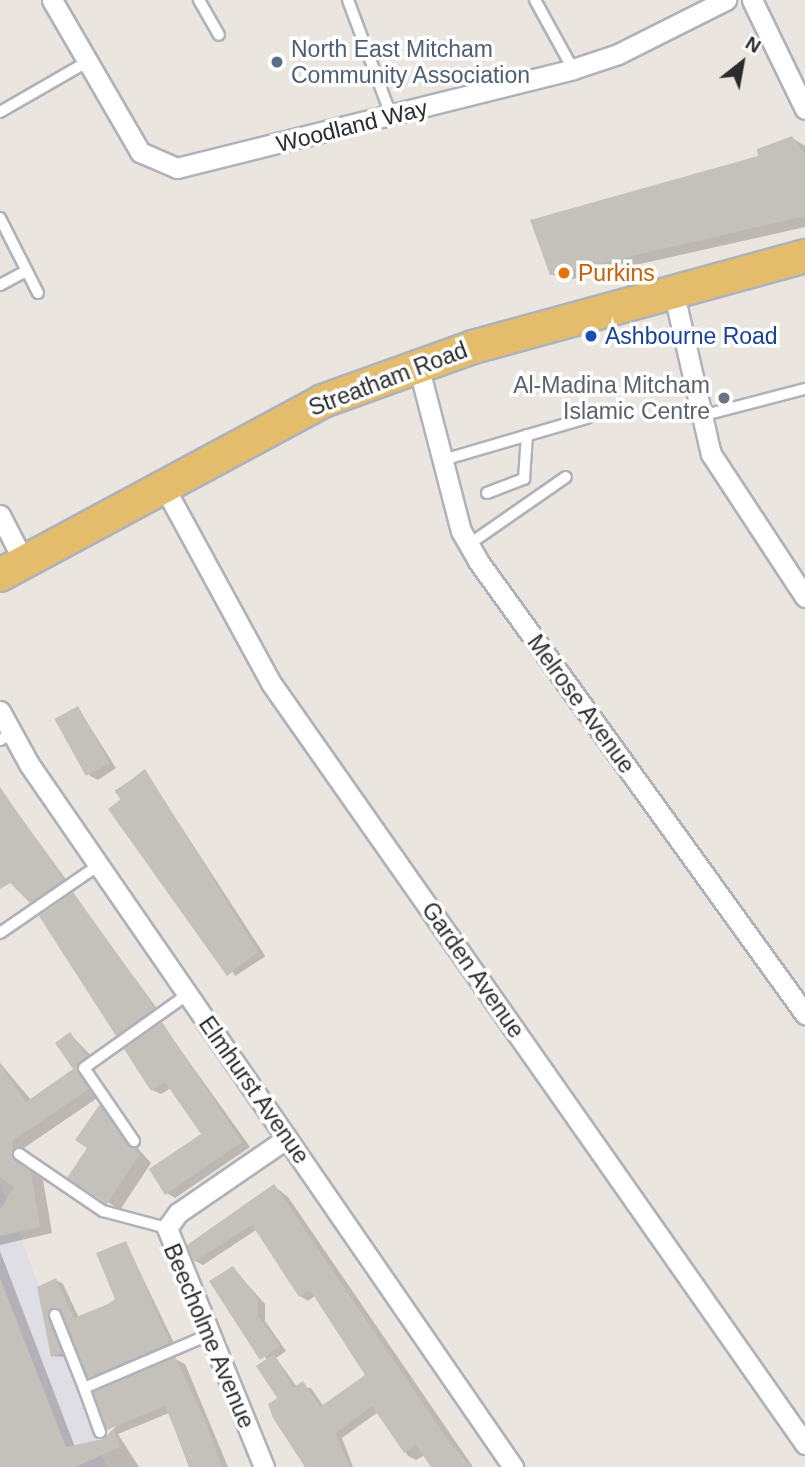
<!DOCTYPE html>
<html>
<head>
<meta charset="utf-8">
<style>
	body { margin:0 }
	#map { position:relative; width:805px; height:1467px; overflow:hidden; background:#ebe5df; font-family:Arial,sans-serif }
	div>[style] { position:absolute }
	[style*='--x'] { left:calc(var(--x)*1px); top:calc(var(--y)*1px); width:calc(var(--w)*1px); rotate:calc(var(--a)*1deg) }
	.industrial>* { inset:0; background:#e0dee5 }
	.shadow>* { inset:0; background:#0003; transform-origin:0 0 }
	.building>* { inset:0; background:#c4c0ba; transform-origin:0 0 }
	.roads { filter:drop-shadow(2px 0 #afb2ba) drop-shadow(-2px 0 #afb2ba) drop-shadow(0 2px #afb2ba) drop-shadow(0 -2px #afb2ba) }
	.service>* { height:10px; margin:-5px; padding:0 5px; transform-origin:5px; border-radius:5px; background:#fff }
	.minor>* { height:19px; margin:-9.5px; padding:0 9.5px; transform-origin:9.5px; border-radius:9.5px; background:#fff }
	.primary>* { height:32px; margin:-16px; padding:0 16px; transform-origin:16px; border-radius:16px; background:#e3bd6c }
	.dots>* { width:19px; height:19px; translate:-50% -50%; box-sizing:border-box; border:4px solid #fff; border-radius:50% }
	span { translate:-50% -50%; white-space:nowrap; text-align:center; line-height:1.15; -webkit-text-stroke:7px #fff; paint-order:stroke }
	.service-label { font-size:23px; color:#4e5e75 }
	.left { translate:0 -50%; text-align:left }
	.street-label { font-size:23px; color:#2b2b2b }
	.food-label { font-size:23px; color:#c56008 }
	.transit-label { font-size:23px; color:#164399 }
	.worship-label { font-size:23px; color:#5b616d }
	.right { translate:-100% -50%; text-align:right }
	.north { position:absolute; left:707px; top:28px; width:70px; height:70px; -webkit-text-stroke:5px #fff; paint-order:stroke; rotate:31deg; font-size:19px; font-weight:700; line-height:28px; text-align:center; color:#2b2b2b }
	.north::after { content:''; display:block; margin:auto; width:24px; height:32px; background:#2b2b2b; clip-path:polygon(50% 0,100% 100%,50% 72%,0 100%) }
</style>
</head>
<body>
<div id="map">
	<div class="industrial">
		<i style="clip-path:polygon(0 1182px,107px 1467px,0 1467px)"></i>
	</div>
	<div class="shadow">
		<i style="clip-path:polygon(792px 138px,805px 146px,805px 227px,564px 281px,551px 274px)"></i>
		<i style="clip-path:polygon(78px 708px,116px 768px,98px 780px,90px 776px)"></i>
		<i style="left:145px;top:771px;width:221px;height:36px;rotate:57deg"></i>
		<i style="clip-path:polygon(0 789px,70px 885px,39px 907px,0 872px)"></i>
		<i style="clip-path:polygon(73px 894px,161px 1014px,126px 1040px,117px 1035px)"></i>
		<i style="clip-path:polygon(162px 1024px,250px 1147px,175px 1198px,167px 1193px,203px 1135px,171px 1088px,161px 1094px,152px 1090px)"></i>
		<i style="clip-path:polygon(70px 1034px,99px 1064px,88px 1076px,100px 1096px,24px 1148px,25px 1167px,43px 1180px,52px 1233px,0 1245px,0 1063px,31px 1100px,75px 1070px)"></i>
		<i style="clip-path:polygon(100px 1106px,151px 1163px,120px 1210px,70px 1177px,90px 1148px)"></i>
		<i style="clip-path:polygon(274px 1186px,288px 1197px,473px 1467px,433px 1467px,425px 1455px,416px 1460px,408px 1456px,378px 1412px,342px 1438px,353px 1467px,305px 1467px,233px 1268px,265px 1304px,265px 1321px,286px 1351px,276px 1358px,297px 1387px,311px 1388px,324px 1407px,368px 1375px,316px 1295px,308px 1301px,300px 1296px,256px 1230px,203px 1265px,195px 1261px)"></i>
		<i style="clip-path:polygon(126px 1243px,176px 1347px,97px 1381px,64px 1312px,68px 1357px,52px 1356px,39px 1288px,56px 1280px,63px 1284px,79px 1318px,109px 1306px,118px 1299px)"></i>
		<i style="clip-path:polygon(0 1251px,75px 1447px,104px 1440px,175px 1359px,185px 1364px,228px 1467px,189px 1467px,169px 1413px,118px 1434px,139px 1467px,0 1467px)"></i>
	</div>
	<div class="building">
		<i style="clip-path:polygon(792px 136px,805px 155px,805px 216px,550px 275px,530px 220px,758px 156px,757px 149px)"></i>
		<i style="left:78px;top:706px;width:65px;height:27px;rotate:61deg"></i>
		<i style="clip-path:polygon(145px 769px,258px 952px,227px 976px,108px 809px,121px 799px,115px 792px)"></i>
		<i style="clip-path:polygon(0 787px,64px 880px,30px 903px,10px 883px,0 889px)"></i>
		<i style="clip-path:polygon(73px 892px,152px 1003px,154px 1009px,116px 1036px,39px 916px)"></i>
		<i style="clip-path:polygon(162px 1022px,242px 1142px,165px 1195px,149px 1169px,201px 1134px,165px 1082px,151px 1091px,124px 1049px)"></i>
		<i style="clip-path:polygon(70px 1032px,87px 1057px,77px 1068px,89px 1089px,12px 1141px,13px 1158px,31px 1171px,40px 1227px,0 1236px,0 1209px,14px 1187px,0 1177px,0 1065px,26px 1102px,73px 1069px,55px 1043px)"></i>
		<i style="clip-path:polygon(100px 1104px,139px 1155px,107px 1204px,67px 1178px,87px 1148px,75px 1140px)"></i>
		<i style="clip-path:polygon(274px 1184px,447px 1439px,471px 1467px,431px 1467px,416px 1445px,404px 1453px,372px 1406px,335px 1433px,350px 1467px,305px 1467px,273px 1418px,268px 1404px,277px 1398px,256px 1366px,274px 1354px,293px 1388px,303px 1381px,320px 1407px,365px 1375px,310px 1290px,299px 1297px,252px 1225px,194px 1262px,187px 1245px)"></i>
		<i style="clip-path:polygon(126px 1241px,170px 1343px,88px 1378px,55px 1308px,48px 1317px,62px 1353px,51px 1357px,37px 1287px,56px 1278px,74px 1318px,108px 1304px,115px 1299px,96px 1253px)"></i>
		<i style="clip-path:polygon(233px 1266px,258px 1299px,258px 1316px,280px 1346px,260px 1360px,209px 1281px)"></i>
		<i style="clip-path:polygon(0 1278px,66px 1447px,103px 1439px,113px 1429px,120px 1447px,75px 1467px,0 1467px)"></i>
		<i style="clip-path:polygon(175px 1357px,205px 1420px,222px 1467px,190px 1467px,165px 1406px,107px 1430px,93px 1392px)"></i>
	</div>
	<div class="roads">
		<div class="service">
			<i style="--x:199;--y:0;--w:40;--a:60.3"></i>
			<i style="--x:348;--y:0;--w:123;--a:69.5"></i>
			<i style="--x:535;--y:0;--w:79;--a:61.2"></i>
			<i style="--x:0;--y:112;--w:100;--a:-29.9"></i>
			<i style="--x:0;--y:218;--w:84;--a:63.1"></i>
			<i style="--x:0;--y:285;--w:30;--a:-28"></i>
			<i style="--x:701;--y:416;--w:107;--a:-14.6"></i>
			<i style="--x:443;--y:460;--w:150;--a:-16.3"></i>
			<i style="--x:487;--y:493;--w:40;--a:-21"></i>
			<i style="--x:524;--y:479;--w:44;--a:-86.1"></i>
			<i style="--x:468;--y:545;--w:119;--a:-34.8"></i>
			<i style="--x:0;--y:740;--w:15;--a:-28"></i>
			<i style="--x:0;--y:933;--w:120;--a:-34.5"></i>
			<i style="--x:134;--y:1141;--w:88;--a:-124.4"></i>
			<i style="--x:84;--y:1068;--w:128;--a:-35.4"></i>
			<i style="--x:19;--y:1154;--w:102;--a:34.2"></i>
			<i style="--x:103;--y:1211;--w:66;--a:14.9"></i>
			<i style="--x:55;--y:1315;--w:79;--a:68.3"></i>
			<i style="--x:84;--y:1388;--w:135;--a:-23.1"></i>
			<i style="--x:84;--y:1388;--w:47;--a:70"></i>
		</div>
		<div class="minor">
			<i style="--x:52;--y:0;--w:176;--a:59.9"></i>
			<i style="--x:140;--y:152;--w:40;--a:23.4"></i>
			<i style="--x:177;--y:168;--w:408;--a:-14"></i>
			<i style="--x:573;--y:69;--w:47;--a:-18.4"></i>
			<i style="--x:618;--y:54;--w:121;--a:-26.6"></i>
			<i style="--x:752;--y:0;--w:121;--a:64.1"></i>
			<i style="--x:673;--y:290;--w:168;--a:77"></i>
			<i style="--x:711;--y:454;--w:171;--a:56.7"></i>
			<i style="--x:418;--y:365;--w:171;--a:75.5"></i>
			<i style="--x:461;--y:531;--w:34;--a:60"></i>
			<i style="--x:478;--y:561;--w:559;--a:54.18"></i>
			<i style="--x:162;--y:483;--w:228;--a:61.4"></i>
			<i style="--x:271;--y:683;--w:930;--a:54.94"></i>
			<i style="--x:0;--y:515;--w:53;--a:62.9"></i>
			<i style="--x:0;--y:711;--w:60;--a:61.3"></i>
			<i style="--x:29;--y:764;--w:854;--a:55.45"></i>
			<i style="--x:264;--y:1467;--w:258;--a:-112.1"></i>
			<i style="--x:167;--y:1228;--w:19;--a:-54"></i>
			<i style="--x:178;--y:1213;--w:132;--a:-34.5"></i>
		</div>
		<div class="primary">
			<i style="--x:0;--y:575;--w:367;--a:-28.3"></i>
			<i style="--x:323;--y:401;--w:159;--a:-19.8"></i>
			<i style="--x:473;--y:347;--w:344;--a:-15.3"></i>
		</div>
	</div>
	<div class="dots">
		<i style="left:277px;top:62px;background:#5c6f8a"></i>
		<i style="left:564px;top:273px;background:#e8710a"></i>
		<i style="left:591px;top:336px;background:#1a4fb4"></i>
		<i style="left:724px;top:398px;background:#6b7280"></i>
	</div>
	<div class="service-label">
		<span class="left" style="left:291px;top:62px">North East Mitcham<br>Community Association</span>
	</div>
	<div class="street-label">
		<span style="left:352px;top:126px;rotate:-14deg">Woodland Way</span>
		<span style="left:388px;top:379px;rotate:-21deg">Streatham Road</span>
		<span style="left:581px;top:704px;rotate:54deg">Melrose Avenue</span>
		<span style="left:473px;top:970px;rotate:55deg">Garden Avenue</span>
		<span style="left:254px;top:1090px;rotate:55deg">Elmhurst Avenue</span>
		<span style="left:209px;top:1336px;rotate:67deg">Beecholme Avenue</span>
	</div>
	<div class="food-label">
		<span class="left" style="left:578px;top:273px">Purkins</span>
	</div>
	<div class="transit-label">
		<span class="left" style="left:605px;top:336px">Ashbourne Road</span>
	</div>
	<div class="worship-label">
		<span class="right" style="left:710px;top:398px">Al-Madina Mitcham<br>Islamic Centre</span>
	</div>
	<div class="north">N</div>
</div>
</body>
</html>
